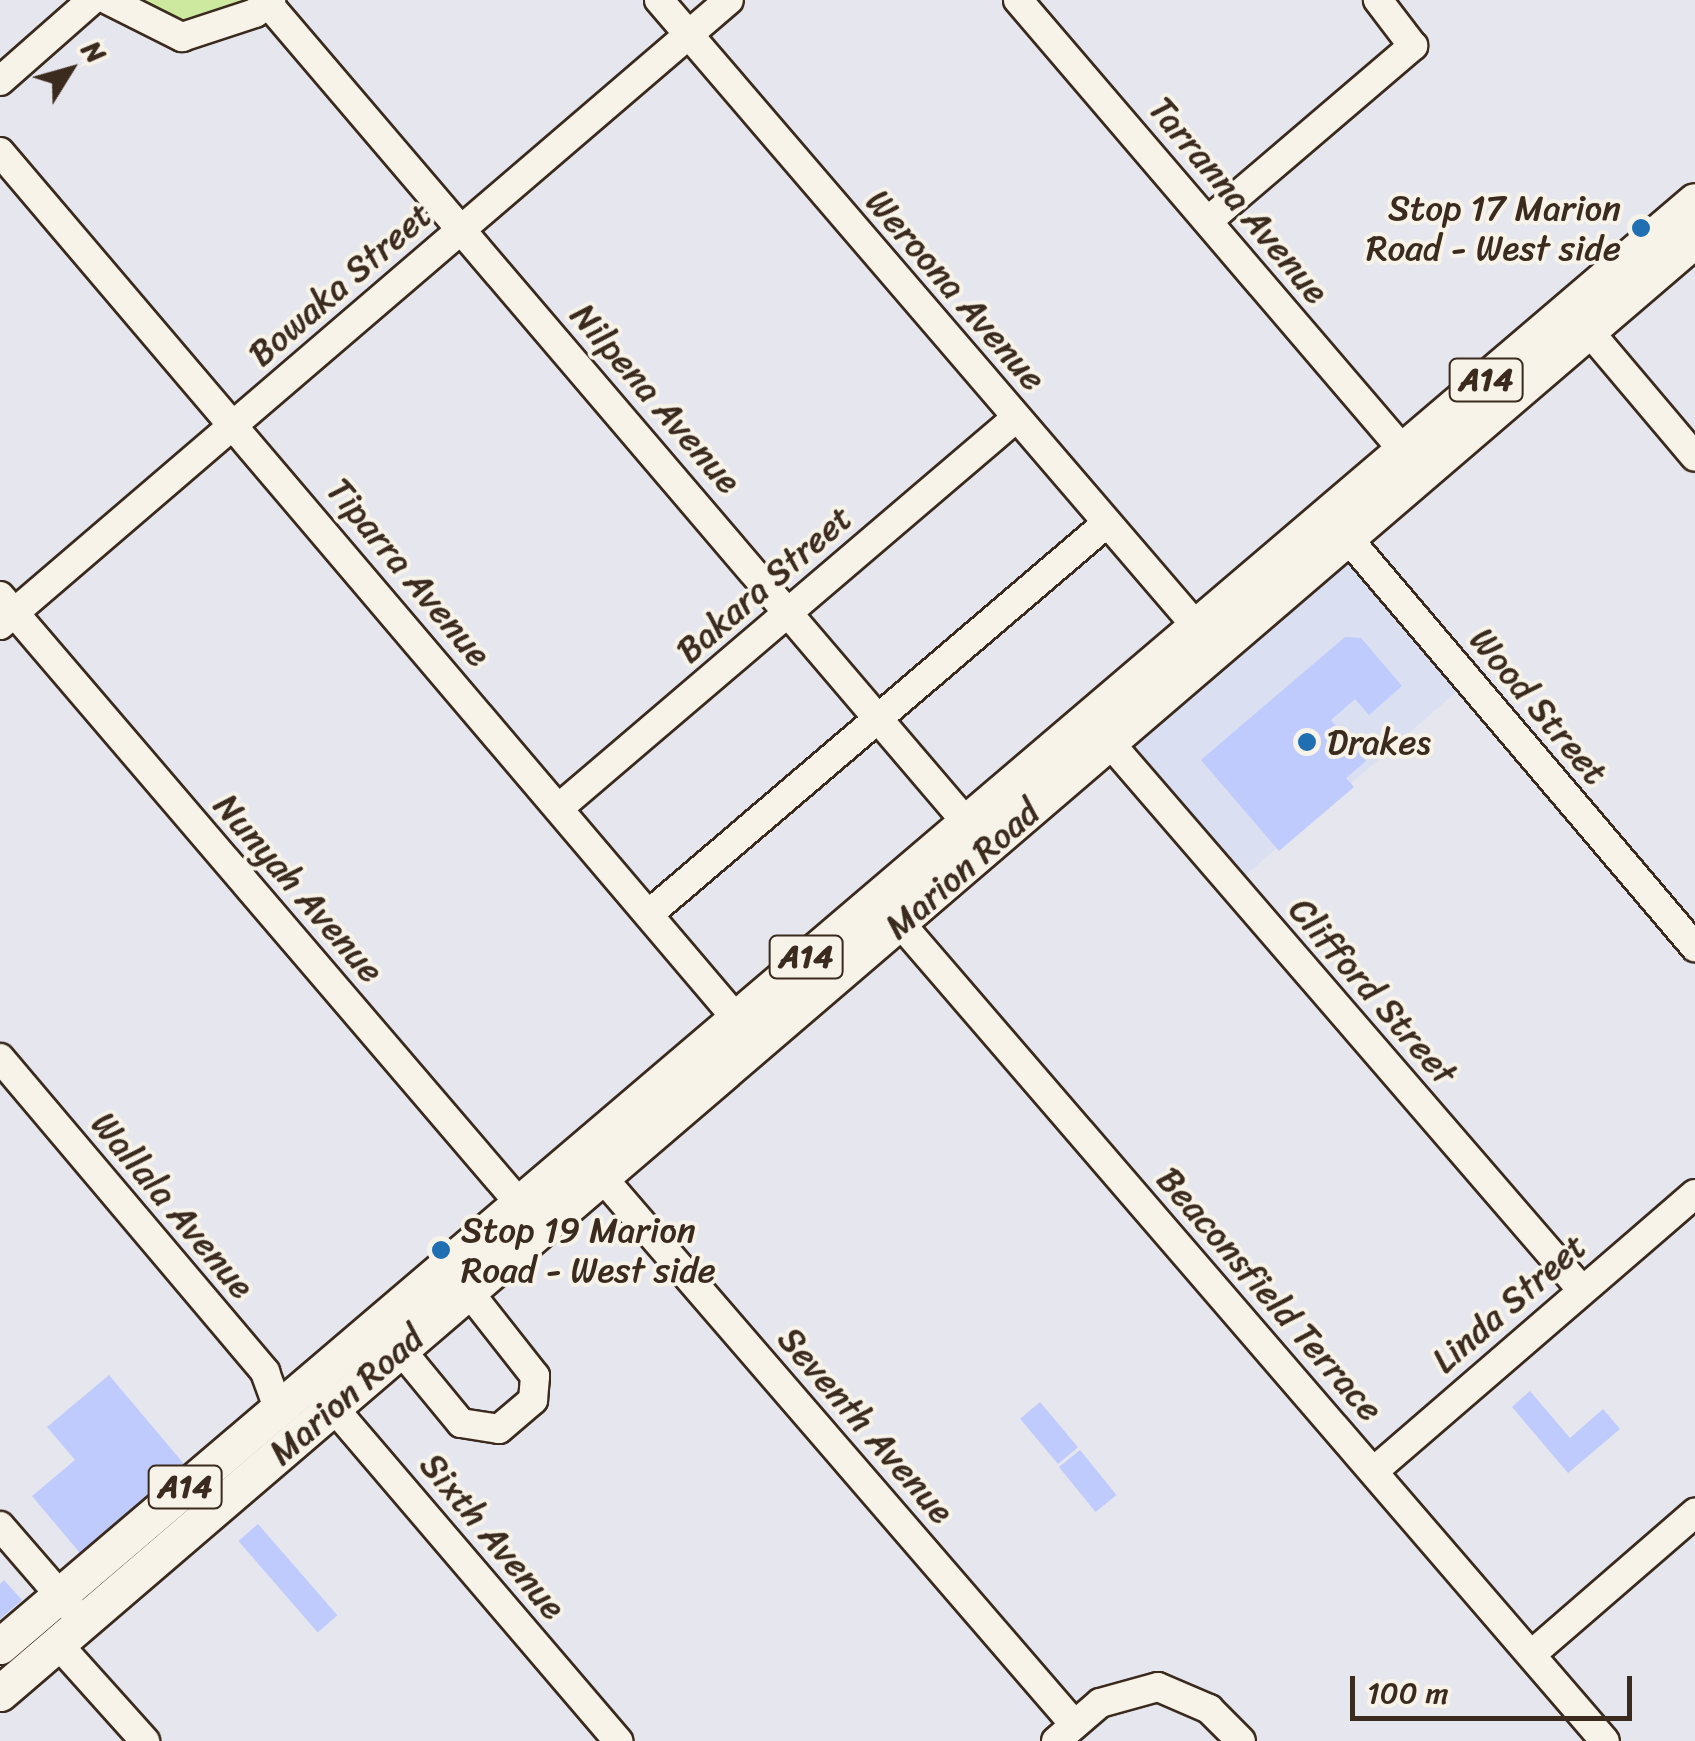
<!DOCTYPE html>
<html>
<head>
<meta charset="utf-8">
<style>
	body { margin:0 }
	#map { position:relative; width:1695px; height:1741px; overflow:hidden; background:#e6e7ee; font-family:Sriracha,sans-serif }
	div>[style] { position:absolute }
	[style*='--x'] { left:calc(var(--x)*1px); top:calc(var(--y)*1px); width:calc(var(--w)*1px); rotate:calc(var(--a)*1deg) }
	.built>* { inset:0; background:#dadff2; transform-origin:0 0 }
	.green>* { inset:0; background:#cde89f }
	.building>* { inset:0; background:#becbfc; transform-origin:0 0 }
	.roads { filter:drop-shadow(2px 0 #3b2a1e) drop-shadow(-2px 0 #3b2a1e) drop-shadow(0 2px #3b2a1e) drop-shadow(0 -2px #3b2a1e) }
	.minor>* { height:28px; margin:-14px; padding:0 14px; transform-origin:14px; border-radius:14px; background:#f7f3e8 }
	.major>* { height:35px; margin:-17.5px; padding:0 17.5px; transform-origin:17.5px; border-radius:17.5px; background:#f7f3e8 }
	.dots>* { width:28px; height:28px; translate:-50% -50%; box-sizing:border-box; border:5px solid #f7f3e8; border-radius:50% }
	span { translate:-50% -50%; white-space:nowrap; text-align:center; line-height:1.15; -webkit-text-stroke:8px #f7f3e8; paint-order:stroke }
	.shield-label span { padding:2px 8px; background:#f7f3e8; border:2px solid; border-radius:8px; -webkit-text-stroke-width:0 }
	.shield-label { font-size:32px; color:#3b2a1e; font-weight:700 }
	.street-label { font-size:35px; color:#3b2a1e }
	.poi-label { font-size:35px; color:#3b2a1e }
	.right { translate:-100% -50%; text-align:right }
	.left { translate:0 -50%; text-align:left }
	.north { position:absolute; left:20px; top:20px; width:100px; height:100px; -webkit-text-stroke:8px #f7f3e8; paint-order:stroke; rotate:53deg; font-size:28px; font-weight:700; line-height:40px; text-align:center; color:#3b2a1e }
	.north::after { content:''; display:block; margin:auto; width:35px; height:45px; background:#3b2a1e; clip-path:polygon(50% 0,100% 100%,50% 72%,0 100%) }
	.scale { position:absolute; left:1350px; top:1676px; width:282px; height:45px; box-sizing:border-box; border:5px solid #3b2a1e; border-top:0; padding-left:12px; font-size:30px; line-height:35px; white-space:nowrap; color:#3b2a1e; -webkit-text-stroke:8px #f7f3e8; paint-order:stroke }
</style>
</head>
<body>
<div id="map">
	<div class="built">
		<i style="left:1345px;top:545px;width:184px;height:298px;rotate:49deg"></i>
	</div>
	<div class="green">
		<i style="clip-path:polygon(131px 0,250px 0,180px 30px)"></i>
	</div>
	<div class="building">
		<i style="clip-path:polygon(1345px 637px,1361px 638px,1402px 686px,1369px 715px,1355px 699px,1331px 720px,1366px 761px,1346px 778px,1354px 787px,1279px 851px,1201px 760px)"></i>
		<i style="clip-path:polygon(109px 1375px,184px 1464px,80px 1553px,32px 1496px,75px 1460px,47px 1427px)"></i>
		<i style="clip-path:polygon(1530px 1391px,1570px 1438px,1603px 1409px,1620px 1429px,1568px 1473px,1512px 1407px)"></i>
		<i style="left:1040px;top:1402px;width:59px;height:26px;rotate:50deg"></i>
		<i style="left:1080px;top:1450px;width:58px;height:27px;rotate:51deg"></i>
		<i style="left:258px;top:1524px;width:121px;height:26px;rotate:49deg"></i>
		<i style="clip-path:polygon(4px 1580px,22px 1600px,0 1619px,0 1584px)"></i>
	</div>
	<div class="roads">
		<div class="minor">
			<i style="--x:108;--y:0;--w:83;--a:26.6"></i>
			<i style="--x:182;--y:37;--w:77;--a:-18.2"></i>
			<i style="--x:255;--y:13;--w:21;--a:-39"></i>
			<i style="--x:265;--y:0;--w:1099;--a:49.54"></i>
			<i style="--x:659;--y:0;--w:826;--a:49.37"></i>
			<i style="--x:1018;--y:0;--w:591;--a:49.46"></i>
			<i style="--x:0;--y:81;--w:123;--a:-41.4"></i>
			<i style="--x:0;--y:152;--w:1154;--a:49.64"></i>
			<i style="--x:1208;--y:221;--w:270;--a:-40.5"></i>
			<i style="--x:1413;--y:46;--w:58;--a:-127.3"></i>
			<i style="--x:1587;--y:329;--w:167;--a:49.8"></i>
			<i style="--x:1334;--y:522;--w:558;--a:49.66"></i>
			<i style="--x:0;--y:596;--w:818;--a:49.46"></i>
			<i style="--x:0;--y:625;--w:960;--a:-40.61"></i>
			<i style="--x:1109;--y:742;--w:724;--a:49.2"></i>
			<i style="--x:560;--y:807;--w:599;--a:-40.47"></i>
			<i style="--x:888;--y:909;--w:1098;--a:49.25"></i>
			<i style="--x:649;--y:914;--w:602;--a:-40.49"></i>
			<i style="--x:0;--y:1058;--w:411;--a:49.8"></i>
			<i style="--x:265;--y:1372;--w:37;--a:70"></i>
			<i style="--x:601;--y:1176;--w:724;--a:49.2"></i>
			<i style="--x:400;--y:1349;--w:96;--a:50.5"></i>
			<i style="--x:461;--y:1423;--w:38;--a:9"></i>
			<i style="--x:499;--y:1429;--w:45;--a:-40.5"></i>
			<i style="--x:533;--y:1400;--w:24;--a:-85"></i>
			<i style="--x:535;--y:1376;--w:108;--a:-128.2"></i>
			<i style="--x:321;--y:1393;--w:458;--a:49.5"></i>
			<i style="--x:1374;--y:1471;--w:424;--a:-40.8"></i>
			<i style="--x:0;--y:1526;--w:108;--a:49.1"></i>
			<i style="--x:57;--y:1643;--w:132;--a:48.1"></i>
			<i style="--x:1532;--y:1654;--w:216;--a:-40.9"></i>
			<i style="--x:1056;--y:1741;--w:58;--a:-40.8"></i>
			<i style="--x:1100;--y:1703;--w:60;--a:-15.4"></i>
			<i style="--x:1158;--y:1687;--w:56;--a:23.3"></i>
			<i style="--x:1209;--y:1709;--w:45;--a:45"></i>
		</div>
		<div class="major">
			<i style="--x:0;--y:1646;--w:2227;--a:-40.45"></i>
			<i style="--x:0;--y:1693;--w:2233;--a:-40.62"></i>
		</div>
	</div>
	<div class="dots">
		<i style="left:1641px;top:228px;background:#1f6fb2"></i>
		<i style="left:1307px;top:742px;background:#1f6fb2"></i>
		<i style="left:441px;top:1250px;background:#1f6fb2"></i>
	</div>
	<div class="shield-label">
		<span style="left:1486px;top:380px">A14</span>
		<span style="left:806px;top:957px">A14</span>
		<span style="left:185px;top:1487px">A14</span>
	</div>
	<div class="street-label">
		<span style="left:1239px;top:200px;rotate:50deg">Tarranna Avenue</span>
		<span style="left:340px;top:284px;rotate:-41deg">Bowaka Street</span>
		<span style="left:956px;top:290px;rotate:49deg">Weroona Avenue</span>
		<span style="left:656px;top:398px;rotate:49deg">Nilpena Avenue</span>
		<span style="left:409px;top:572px;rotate:50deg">Tiparra Avenue</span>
		<span style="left:764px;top:584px;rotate:-41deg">Bakara Street</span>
		<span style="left:1539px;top:706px;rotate:50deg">Wood Street</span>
		<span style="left:962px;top:869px;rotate:-41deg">Marion Road</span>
		<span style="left:299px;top:888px;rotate:49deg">Nunyah Avenue</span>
		<span style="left:1373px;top:991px;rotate:49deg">Clifford Street</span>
		<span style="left:173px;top:1205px;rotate:50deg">Wallala Avenue</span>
		<span style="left:1270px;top:1294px;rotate:49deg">Beaconsfield Terrace</span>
		<span style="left:1509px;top:1303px;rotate:-41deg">Linda Street</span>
		<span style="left:346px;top:1395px;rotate:-41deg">Marion Road</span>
		<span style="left:866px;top:1425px;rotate:49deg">Seventh Avenue</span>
		<span style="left:493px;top:1536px;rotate:50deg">Sixth Avenue</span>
	</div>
	<div class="poi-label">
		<span class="right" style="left:1621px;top:228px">Stop 17 Marion<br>Road - West side</span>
		<span class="left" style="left:1327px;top:742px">Drakes</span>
		<span class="left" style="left:461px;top:1250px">Stop 19 Marion<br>Road - West side</span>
	</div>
	<div class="north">N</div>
	<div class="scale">100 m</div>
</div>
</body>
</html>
